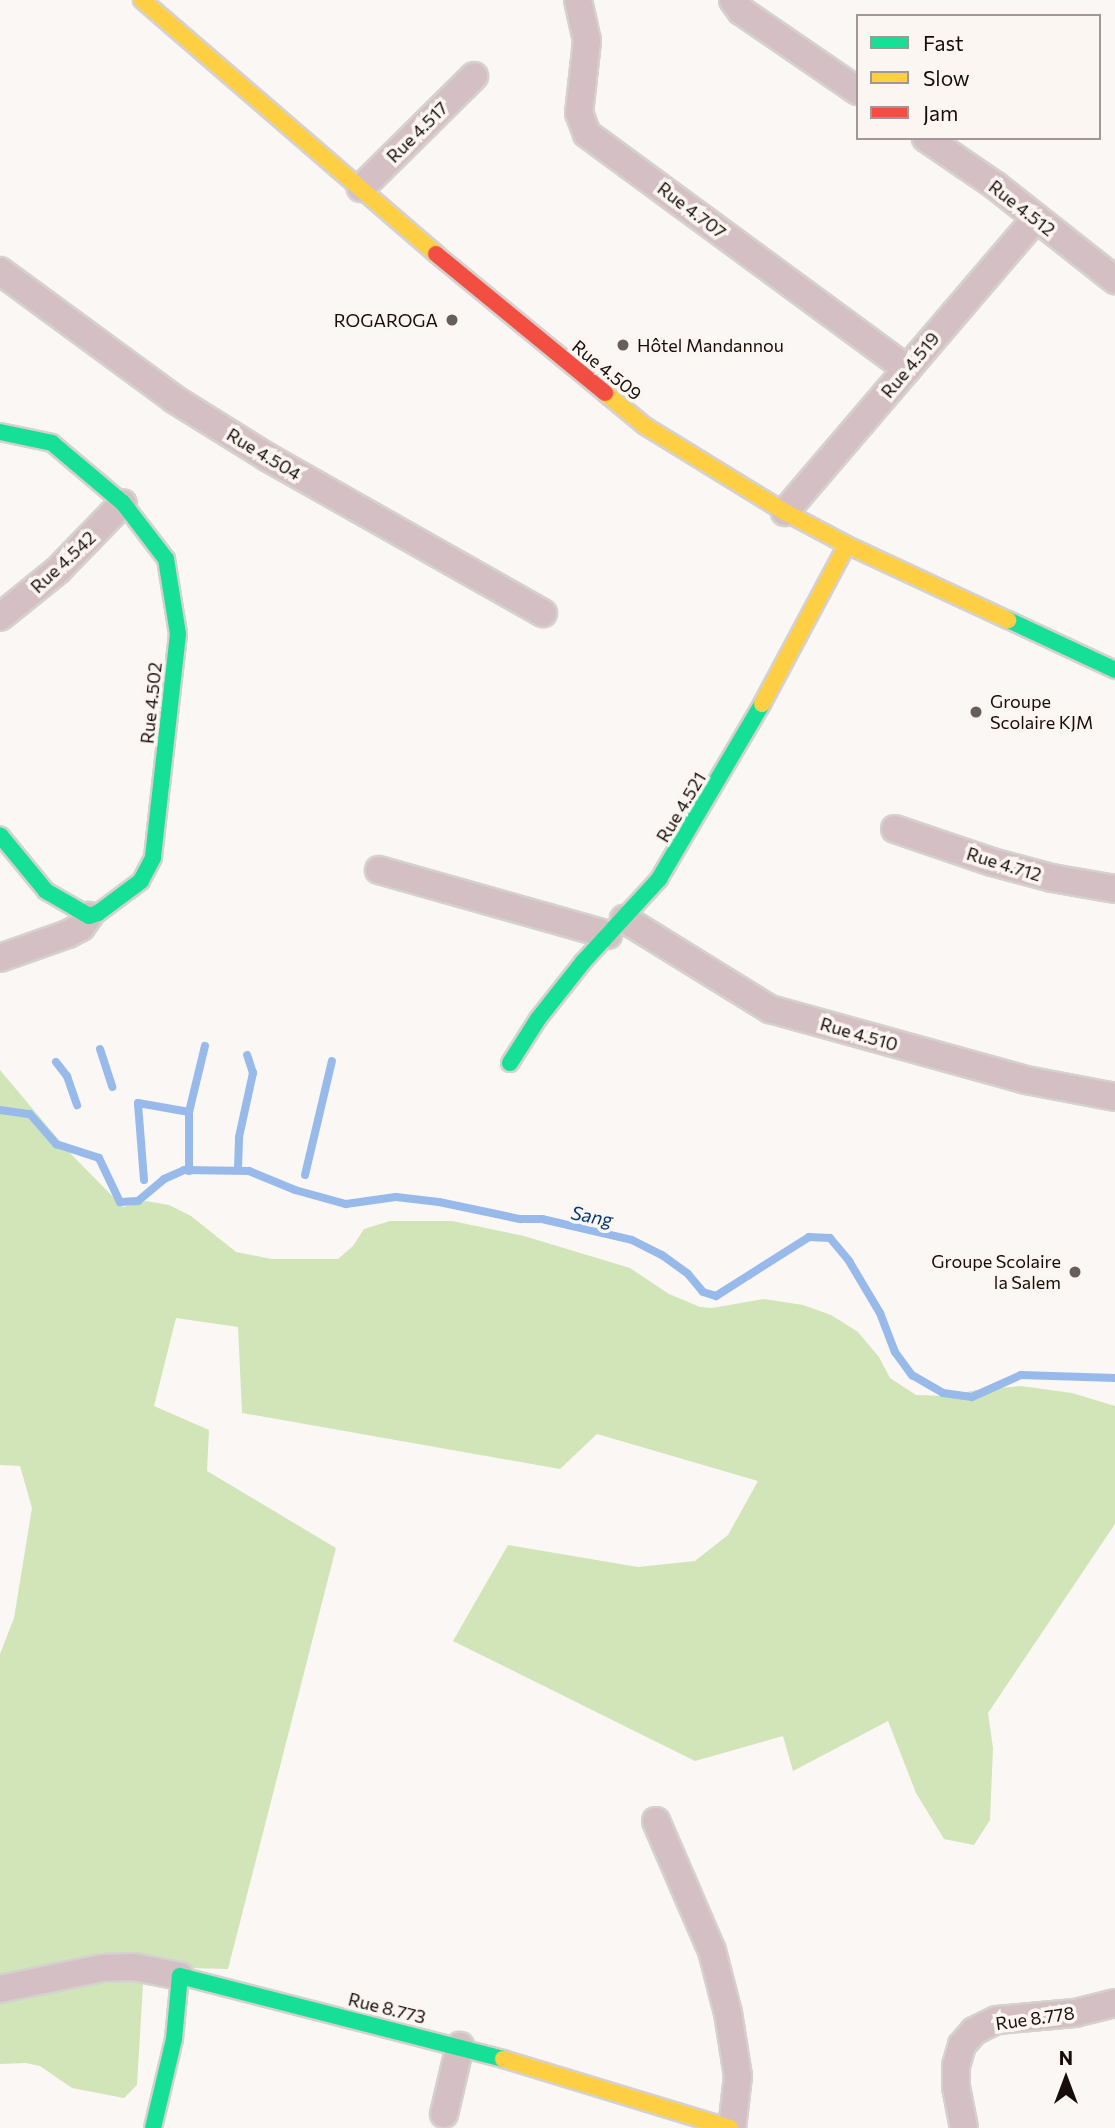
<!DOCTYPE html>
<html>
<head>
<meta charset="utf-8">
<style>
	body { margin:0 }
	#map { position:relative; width:1115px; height:2128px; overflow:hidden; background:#faf7f4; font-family:Commissioner,sans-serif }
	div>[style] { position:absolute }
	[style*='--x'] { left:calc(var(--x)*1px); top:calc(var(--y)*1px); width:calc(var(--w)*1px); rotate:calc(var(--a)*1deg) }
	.green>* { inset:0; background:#d1e5b9 }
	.stream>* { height:8px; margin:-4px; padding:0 4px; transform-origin:4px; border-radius:4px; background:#97baeb }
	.roads { filter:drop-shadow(2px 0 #d5d1cf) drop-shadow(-2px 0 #d5d1cf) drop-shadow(0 2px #d5d1cf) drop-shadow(0 -2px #d5d1cf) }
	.street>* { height:26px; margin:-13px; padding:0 13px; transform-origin:13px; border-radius:13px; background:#d4c0c4 }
	.fast>* { height:16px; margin:-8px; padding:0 8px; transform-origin:8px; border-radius:8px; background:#16e098 }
	.slow>* { height:16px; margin:-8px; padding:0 8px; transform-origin:8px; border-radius:8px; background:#ffcf43 }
	.jam>* { height:16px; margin:-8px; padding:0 8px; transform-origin:8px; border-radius:8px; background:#f24e42 }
	.dots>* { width:19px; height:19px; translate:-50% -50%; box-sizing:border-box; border:4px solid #fcf6f2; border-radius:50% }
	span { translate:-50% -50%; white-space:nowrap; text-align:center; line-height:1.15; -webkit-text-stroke:7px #fcf6f2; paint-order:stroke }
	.street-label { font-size:18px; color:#170c07 }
	.poi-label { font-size:18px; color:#170c07 }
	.right { translate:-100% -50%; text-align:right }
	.left { translate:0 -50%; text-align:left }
	.water-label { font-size:19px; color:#033877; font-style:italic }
	.legend { position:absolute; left:856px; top:14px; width:245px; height:126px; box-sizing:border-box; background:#fcf6f2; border:2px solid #a09894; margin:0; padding:9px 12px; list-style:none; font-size:21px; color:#170c07 }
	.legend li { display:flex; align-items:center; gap:14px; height:35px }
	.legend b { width:35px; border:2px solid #a09894 }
	.north { position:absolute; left:1031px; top:2044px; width:70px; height:70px; -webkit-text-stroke:5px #fcf6f2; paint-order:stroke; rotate:0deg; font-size:19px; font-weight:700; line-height:28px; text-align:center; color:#170c07 }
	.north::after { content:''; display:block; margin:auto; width:24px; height:32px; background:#170c07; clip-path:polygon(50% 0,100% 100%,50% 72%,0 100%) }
</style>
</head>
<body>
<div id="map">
	<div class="green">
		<i style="clip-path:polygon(0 1070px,69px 1152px,123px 1207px,146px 1201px,169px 1205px,191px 1216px,236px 1252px,272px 1259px,338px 1259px,353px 1246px,364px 1229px,390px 1221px,452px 1221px,524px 1236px,630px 1268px,669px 1294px,700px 1307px,712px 1308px,764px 1299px,803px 1305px,831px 1315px,858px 1332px,879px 1357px,890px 1378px,916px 1395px,946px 1396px,977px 1390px,1021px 1386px,1072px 1393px,1115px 1406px,1115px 1524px,988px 1713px,993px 1748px,990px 1820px,974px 1845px,944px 1839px,916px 1793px,888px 1721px,793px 1771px,783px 1736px,695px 1761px,453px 1641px,508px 1545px,638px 1567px,695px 1561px,728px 1535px,758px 1481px,597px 1434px,560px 1469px,242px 1413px,238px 1327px,176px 1318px,154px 1406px,209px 1430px,207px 1471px,336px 1548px,228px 1969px,144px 1967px,137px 2085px,124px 2098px,72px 2088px,40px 2066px,26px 2063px,0 2064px,0 1654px,14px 1618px,32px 1508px,20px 1466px,0 1465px)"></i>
	</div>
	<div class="stream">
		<i style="--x:100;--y:1049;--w:40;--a:72"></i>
		<i style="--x:56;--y:1062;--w:18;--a:52"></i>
		<i style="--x:67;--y:1076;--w:31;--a:71"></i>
		<i style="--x:0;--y:1110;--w:30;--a:8"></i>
		<i style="--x:30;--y:1114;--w:40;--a:49"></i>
		<i style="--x:56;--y:1144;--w:45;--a:18"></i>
		<i style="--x:99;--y:1158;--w:49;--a:64.5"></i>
		<i style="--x:120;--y:1202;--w:18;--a:-3"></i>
		<i style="--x:138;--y:1201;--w:34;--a:-40"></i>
		<i style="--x:164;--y:1179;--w:22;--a:-24"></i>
		<i style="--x:184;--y:1170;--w:65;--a:0.9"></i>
		<i style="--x:249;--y:1171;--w:50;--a:22.4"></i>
		<i style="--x:295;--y:1190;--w:53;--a:15.4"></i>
		<i style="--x:346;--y:1204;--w:50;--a:-8"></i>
		<i style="--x:396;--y:1197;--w:43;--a:6.6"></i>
		<i style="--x:439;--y:1202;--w:83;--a:11.9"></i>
		<i style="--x:520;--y:1219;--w:22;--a:0"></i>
		<i style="--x:542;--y:1219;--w:92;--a:13.1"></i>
		<i style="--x:632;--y:1240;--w:34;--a:27"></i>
		<i style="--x:662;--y:1255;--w:32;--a:36"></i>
		<i style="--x:688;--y:1274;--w:23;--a:50"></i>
		<i style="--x:703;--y:1292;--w:14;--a:17"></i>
		<i style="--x:716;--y:1296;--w:110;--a:-32.4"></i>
		<i style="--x:809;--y:1237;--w:21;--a:3"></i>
		<i style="--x:830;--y:1238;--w:30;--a:50"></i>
		<i style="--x:849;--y:1261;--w:61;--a:59.2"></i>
		<i style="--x:880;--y:1313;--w:42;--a:69"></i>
		<i style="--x:895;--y:1352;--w:29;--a:54"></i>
		<i style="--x:912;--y:1375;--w:36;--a:30"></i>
		<i style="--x:943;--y:1393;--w:29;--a:8"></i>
		<i style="--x:972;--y:1397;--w:54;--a:-24.2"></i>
		<i style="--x:1021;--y:1375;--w:94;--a:1.8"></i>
		<i style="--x:238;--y:1168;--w:31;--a:-88"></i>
		<i style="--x:239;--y:1137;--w:66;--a:-77.7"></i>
		<i style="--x:253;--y:1073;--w:19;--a:-108"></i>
		<i style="--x:189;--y:1171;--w:59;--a:-90"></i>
		<i style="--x:189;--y:1112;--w:68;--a:-76.4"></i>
		<i style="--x:305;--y:1175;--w:117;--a:-76.7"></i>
		<i style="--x:144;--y:1180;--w:77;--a:-94.5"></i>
		<i style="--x:138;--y:1103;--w:52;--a:10"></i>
	</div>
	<div class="roads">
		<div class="street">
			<i style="--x:578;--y:0;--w:42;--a:77.6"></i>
			<i style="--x:587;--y:41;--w:72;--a:96.3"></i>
			<i style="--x:579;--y:113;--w:22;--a:69"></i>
			<i style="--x:587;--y:134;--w:397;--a:36.3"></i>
			<i style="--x:733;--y:0;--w:14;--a:54"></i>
			<i style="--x:741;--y:11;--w:142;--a:34.4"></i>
			<i style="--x:926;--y:138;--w:85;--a:34.4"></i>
			<i style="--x:996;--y:186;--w:152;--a:38.3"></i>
			<i style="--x:361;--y:188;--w:159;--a:-44.7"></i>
			<i style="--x:0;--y:271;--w:216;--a:36.3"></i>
			<i style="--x:174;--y:399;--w:110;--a:31.9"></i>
			<i style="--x:267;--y:457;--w:317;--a:29.5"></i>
			<i style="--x:785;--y:512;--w:385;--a:-49.5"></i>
			<i style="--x:0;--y:617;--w:75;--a:-39"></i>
			<i style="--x:58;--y:570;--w:93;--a:-45.9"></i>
			<i style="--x:895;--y:829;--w:102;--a:18.8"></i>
			<i style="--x:992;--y:862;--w:62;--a:14.9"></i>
			<i style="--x:1052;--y:878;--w:64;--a:9.9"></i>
			<i style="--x:379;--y:870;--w:238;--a:15.8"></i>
			<i style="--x:624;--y:919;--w:172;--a:31.7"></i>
			<i style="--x:770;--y:1009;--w:266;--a:15.5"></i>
			<i style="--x:1026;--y:1080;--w:91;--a:10.8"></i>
			<i style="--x:0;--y:958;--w:72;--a:-19.4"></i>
			<i style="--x:68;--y:934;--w:15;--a:-28"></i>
			<i style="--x:81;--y:927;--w:14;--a:-54"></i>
			<i style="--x:656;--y:1821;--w:142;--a:66.7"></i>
			<i style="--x:712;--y:1951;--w:64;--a:75.5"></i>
			<i style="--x:728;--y:2013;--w:64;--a:81"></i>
			<i style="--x:738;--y:2076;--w:52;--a:96.6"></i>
			<i style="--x:0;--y:1989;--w:104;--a:-11.6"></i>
			<i style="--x:102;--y:1968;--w:32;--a:-2"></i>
			<i style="--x:134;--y:1967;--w:47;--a:11.1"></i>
			<i style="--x:444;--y:2114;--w:70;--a:-76.8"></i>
			<i style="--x:964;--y:2128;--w:42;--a:-101"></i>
			<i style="--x:956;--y:2087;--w:21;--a:-90"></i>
			<i style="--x:956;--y:2066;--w:22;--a:-74"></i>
			<i style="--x:962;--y:2045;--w:18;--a:-49"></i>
			<i style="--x:974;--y:2031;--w:25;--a:-26"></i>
			<i style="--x:997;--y:2020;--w:78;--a:-5.1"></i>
			<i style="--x:1075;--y:2013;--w:41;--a:-14"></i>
		</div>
		<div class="fast">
			<i style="--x:0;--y:432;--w:53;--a:11.9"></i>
			<i style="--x:52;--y:443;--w:93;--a:40.2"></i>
			<i style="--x:123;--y:503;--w:71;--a:52.5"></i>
			<i style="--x:166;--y:559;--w:76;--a:80.9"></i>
			<i style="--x:178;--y:634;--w:225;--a:96.4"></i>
			<i style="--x:153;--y:858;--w:26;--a:118"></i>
			<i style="--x:141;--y:881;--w:54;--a:143.3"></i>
			<i style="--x:98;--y:913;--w:9;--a:162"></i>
			<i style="--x:89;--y:916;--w:50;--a:-149.8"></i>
			<i style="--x:46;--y:891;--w:72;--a:-129.4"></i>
			<i style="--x:1008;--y:620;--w:118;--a:25"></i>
			<i style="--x:510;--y:1063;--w:52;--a:-57.5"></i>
			<i style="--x:538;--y:1019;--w:73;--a:-51.7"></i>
			<i style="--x:583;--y:962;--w:113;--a:-47.5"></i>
			<i style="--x:659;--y:879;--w:203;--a:-59.5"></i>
			<i style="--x:153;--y:2128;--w:91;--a:-76.7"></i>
			<i style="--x:174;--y:2039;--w:63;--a:-84.6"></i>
			<i style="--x:180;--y:1976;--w:333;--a:14.4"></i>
		</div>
		<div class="slow">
			<i style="--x:142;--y:0;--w:389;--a:40.8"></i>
			<i style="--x:605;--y:393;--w:52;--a:39.5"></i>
			<i style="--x:645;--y:426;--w:164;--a:31.6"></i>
			<i style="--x:785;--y:512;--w:70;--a:28"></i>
			<i style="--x:847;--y:545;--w:178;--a:25"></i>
			<i style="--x:762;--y:704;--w:180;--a:-61.9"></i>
			<i style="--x:503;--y:2059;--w:237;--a:16.9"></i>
		</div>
		<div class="jam">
			<i style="--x:436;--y:254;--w:219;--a:39.4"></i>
		</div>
	</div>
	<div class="dots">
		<i style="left:452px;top:320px;background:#665e5a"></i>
		<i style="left:623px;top:345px;background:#665e5a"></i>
		<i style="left:976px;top:712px;background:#665e5a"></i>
		<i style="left:1075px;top:1272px;background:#665e5a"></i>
	</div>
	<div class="street-label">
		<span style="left:417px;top:132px;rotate:-45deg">Rue 4.517</span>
		<span style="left:1022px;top:208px;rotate:38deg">Rue 4.512</span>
		<span style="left:692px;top:210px;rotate:37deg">Rue 4.707</span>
		<span style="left:910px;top:365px;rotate:-50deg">Rue 4.519</span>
		<span style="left:607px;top:370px;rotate:39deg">Rue 4.509</span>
		<span style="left:264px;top:454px;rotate:31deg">Rue 4.504</span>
		<span style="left:63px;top:562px;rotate:-43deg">Rue 4.542</span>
		<span style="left:151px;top:703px;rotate:-84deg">Rue 4.502</span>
		<span style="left:681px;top:807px;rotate:-59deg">Rue 4.521</span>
		<span style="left:1004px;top:864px;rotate:17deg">Rue 4.712</span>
		<span style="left:859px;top:1034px;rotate:16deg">Rue 4.510</span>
		<span style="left:387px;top:2008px;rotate:14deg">Rue 8.773</span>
		<span style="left:1035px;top:2018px;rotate:-8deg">Rue 8.778</span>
	</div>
	<div class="poi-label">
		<span class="right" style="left:438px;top:320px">ROGAROGA</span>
		<span class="left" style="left:637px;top:345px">Hôtel Mandannou</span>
		<span class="left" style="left:990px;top:712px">Groupe<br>Scolaire KJM</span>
		<span class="right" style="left:1061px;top:1272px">Groupe Scolaire<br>la Salem</span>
	</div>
	<div class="water-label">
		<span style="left:592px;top:1216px;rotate:11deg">Sang</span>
	</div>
	<ul class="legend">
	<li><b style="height:9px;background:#16e098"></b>Fast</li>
	<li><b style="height:9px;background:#ffcf43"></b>Slow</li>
	<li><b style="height:9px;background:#f24e42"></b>Jam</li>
	</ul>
	<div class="north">N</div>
</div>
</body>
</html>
